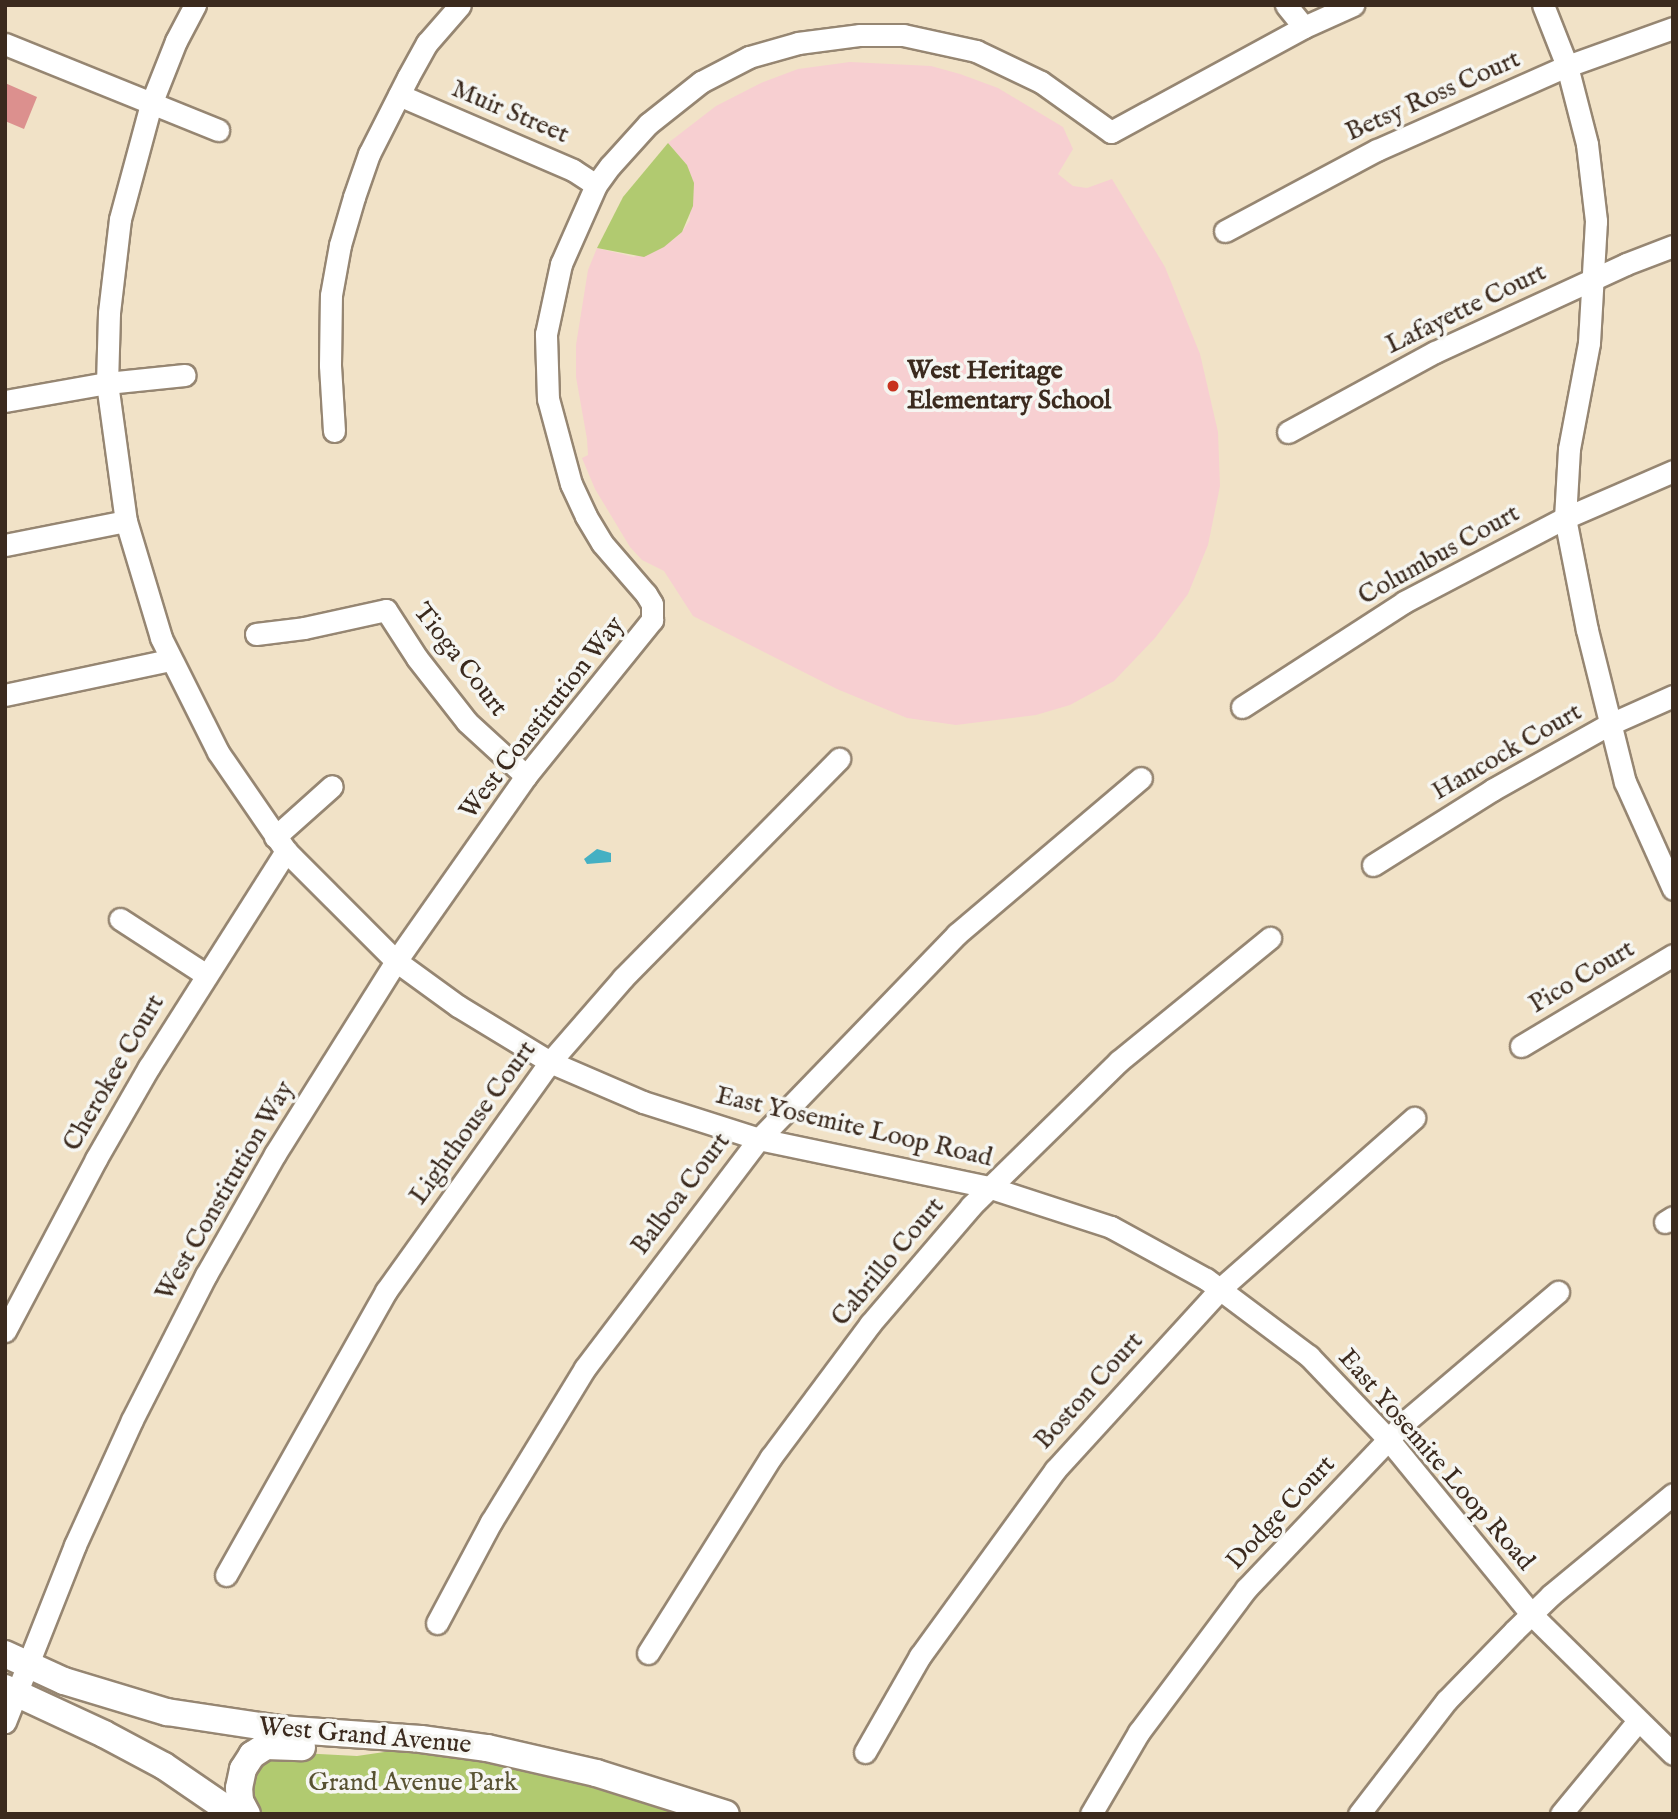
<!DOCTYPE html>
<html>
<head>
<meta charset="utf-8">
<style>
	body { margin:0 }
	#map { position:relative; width:1678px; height:1819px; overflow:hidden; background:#f1e2c7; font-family:"IM FELL English",serif }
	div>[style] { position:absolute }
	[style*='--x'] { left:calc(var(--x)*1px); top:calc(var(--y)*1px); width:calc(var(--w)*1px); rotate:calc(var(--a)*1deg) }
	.built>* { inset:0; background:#f7cfd1 }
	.green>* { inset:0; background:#b1ca70 }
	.water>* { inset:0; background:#45b0c3 }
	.building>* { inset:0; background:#dc908e }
	.roads { filter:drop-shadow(2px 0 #968672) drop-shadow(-2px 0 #968672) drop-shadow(0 2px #968672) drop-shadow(0 -2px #968672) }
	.minor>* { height:21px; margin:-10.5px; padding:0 10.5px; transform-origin:10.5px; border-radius:10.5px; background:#fff }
	.tertiary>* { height:26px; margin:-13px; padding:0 13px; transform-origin:13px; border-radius:13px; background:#fff }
	.dots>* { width:19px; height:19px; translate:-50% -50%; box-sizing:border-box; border:4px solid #f6f6f2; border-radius:50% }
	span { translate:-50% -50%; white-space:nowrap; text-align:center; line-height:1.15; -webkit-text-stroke:7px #f6f6f2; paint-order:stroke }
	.street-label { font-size:26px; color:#3b2a1e }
	.poi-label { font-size:26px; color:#3b2a1e; font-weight:700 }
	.left { translate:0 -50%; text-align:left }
	.park-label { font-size:26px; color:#585232 }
	.frame { position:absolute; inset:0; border:7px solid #3b2a1e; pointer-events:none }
</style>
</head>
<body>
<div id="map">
	<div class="built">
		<i style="clip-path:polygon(850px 62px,931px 66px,960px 74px,998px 88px,1063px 127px,1073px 149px,1058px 174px,1073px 186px,1087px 188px,1112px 179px,1165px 267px,1200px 354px,1218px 432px,1220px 486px,1208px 545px,1188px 594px,1155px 638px,1114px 681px,1070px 705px,1036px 715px,956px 725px,907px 718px,837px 689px,693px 616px,664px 571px,642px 560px,630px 547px,595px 489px,582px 458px,588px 455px,587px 439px,576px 377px,576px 345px,588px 270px,597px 248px,634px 257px,673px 240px,682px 232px,690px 220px,687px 165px,668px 143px,716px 106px,761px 83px,798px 69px)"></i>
	</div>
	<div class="green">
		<i style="clip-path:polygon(668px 143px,687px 165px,694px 183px,693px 206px,682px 232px,664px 247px,644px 257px,597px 248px,623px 197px)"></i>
		<i style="clip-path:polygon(398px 1750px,424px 1751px,524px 1768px,683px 1814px,261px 1814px,252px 1798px,252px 1775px,259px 1764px,281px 1752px,357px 1756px)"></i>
	</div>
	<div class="water">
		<i style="clip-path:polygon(597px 849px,611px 853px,611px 862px,587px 864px,584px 859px)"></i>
	</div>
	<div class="building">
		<i style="clip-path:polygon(5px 83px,37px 97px,24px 129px,5px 121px)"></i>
	</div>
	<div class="roads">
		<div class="minor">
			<i style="--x:195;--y:5;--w:41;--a:117.8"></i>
			<i style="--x:176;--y:41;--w:68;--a:111.6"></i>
			<i style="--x:151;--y:104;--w:119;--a:105.1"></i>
			<i style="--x:120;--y:219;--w:95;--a:96.7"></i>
			<i style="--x:109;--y:313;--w:70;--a:91.6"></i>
			<i style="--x:107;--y:383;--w:139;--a:82.2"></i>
			<i style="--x:126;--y:521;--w:122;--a:73.3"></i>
			<i style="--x:161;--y:638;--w:127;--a:63.4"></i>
			<i style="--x:218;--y:752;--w:120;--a:55.5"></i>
			<i style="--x:286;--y:851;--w:156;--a:45"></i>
			<i style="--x:396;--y:961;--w:77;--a:36"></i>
			<i style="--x:458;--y:1006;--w:108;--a:31.3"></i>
			<i style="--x:550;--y:1062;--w:101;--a:23.3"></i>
			<i style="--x:643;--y:1102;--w:122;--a:17.7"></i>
			<i style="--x:759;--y:1139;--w:234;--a:11.8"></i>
			<i style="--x:988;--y:1187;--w:129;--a:18"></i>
			<i style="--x:1111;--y:1227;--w:108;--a:28.7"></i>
			<i style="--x:1206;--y:1279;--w:129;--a:36.8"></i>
			<i style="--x:1309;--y:1356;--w:115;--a:46.4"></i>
			<i style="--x:1388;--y:1439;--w:226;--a:50.7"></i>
			<i style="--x:1531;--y:1614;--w:199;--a:44.6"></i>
			<i style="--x:1286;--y:5;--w:28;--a:51"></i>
			<i style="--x:1543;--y:5;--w:66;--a:68.5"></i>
			<i style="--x:1567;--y:66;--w:81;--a:75.6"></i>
			<i style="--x:1587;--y:144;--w:78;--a:83.3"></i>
			<i style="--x:1596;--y:221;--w:122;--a:93.3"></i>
			<i style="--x:1589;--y:343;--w:108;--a:100.7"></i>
			<i style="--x:1569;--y:449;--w:69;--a:93.3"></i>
			<i style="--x:1565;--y:518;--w:114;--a:78.9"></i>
			<i style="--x:1587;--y:630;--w:157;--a:76"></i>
			<i style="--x:1625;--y:782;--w:117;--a:65.8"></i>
			<i style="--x:5;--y:44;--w:230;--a:22"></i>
			<i style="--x:399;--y:95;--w:189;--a:23.3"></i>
			<i style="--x:573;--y:170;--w:27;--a:33"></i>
			<i style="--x:1225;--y:231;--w:172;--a:-28.1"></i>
			<i style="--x:1377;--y:150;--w:208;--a:-23.9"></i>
			<i style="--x:1567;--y:66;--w:113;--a:-19.7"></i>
			<i style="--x:5;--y:401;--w:104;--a:-10"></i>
			<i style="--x:107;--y:383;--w:78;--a:-5.9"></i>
			<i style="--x:334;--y:431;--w:66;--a:-93.5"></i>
			<i style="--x:330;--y:365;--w:70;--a:-89.2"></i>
			<i style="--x:331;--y:295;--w:51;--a:-79.8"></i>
			<i style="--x:340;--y:245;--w:50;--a:-73.7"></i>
			<i style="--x:354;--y:197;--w:46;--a:-70.8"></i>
			<i style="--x:369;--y:154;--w:86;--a:-63.1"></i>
			<i style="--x:408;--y:77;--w:39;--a:-61"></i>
			<i style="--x:427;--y:43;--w:50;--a:-49"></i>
			<i style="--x:1288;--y:432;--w:167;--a:-28.6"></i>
			<i style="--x:1435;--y:352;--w:210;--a:-24.7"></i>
			<i style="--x:1626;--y:264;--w:50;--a:-21"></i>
			<i style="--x:5;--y:545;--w:123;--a:-11.2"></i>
			<i style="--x:256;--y:634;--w:48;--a:-7.1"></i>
			<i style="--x:304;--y:628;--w:84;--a:-12.4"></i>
			<i style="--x:386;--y:610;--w:57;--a:57.1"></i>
			<i style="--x:417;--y:658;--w:81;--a:52"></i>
			<i style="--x:467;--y:722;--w:80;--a:42.5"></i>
			<i style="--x:5;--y:695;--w:168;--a:-12"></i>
			<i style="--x:1242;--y:707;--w:193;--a:-32.9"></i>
			<i style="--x:1404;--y:602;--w:182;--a:-27.6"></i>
			<i style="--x:1565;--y:518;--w:118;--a:-23.5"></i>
			<i style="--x:275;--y:837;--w:76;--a:-41.8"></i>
			<i style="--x:1373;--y:865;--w:141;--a:-32.2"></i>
			<i style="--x:1492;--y:790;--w:133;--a:-29.3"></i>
			<i style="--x:1608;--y:725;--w:71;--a:-24"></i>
			<i style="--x:120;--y:919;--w:101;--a:32.9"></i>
			<i style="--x:1521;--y:1046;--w:177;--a:-30.9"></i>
			<i style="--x:1665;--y:1222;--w:9;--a:-32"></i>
			<i style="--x:5;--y:1331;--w:195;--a:-62.1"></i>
			<i style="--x:96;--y:1159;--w:106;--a:-60.1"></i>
			<i style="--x:149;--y:1067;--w:256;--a:-57.6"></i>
			<i style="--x:226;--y:1575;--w:326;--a:-60.6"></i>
			<i style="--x:386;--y:1291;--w:282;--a:-54.4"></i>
			<i style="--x:550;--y:1062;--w:111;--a:-49"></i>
			<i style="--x:623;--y:978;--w:308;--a:-45.4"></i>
			<i style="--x:437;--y:1623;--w:115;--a:-61.9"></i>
			<i style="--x:491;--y:1522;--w:180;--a:-58.6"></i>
			<i style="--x:585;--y:1368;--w:288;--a:-52.8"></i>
			<i style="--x:759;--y:1139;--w:285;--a:-46"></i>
			<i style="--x:957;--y:934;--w:241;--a:-40.3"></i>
			<i style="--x:648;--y:1653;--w:231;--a:-57.9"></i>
			<i style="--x:771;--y:1457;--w:166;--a:-53.3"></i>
			<i style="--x:870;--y:1324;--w:155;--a:-49.4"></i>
			<i style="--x:971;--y:1206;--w:207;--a:-44.4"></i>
			<i style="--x:1119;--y:1061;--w:195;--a:-39.2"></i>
			<i style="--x:5;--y:1722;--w:190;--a:-68.4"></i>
			<i style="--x:75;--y:1545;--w:137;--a:-65.5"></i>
			<i style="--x:132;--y:1420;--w:163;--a:-63"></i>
			<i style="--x:206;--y:1275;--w:139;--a:-60.3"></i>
			<i style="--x:275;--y:1154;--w:228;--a:-57.9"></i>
			<i style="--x:396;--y:961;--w:226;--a:-54.9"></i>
			<i style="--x:526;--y:776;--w:201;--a:-51.1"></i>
			<i style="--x:652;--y:620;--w:16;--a:-90"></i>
			<i style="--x:652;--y:604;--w:12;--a:-121"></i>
			<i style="--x:646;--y:594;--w:67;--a:-130.8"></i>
			<i style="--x:602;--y:543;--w:31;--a:-121"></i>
			<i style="--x:586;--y:516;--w:35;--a:-115"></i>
			<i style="--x:571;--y:484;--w:88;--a:-105.1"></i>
			<i style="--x:548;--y:399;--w:65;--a:-91.8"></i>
			<i style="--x:546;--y:334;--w:72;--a:-77.9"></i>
			<i style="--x:561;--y:264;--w:86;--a:-66.1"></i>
			<i style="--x:596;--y:185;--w:24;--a:-54"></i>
			<i style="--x:610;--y:166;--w:57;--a:-47.9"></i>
			<i style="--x:648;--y:124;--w:68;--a:-38.4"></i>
			<i style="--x:701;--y:82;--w:54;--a:-27.5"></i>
			<i style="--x:749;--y:57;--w:51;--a:-15.9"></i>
			<i style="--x:798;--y:43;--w:63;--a:-7.4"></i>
			<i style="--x:860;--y:35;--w:43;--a:0"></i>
			<i style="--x:903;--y:35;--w:75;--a:12.4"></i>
			<i style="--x:976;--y:51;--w:72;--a:25.5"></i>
			<i style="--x:1041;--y:82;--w:86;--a:35.5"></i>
			<i style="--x:1111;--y:132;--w:220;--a:-28.5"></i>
			<i style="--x:1304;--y:27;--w:54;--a:-24.2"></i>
			<i style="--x:865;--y:1752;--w:111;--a:-60.2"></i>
			<i style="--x:920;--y:1656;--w:230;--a:-54"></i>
			<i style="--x:1055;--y:1470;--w:245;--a:-47.6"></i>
			<i style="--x:1220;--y:1289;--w:259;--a:-41.4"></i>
			<i style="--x:1091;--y:1814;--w:95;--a:-59.7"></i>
			<i style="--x:1139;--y:1732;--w:179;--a:-53.2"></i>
			<i style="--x:1246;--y:1589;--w:231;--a:-46.4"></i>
			<i style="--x:1405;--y:1422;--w:201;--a:-40.4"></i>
			<i style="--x:1359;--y:1814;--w:143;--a:-52.4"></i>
			<i style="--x:1446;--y:1701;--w:98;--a:-45.8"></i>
			<i style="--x:1514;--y:1631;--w:52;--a:-44.2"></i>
			<i style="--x:1551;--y:1595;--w:158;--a:-39.6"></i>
			<i style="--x:1561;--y:1814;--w:119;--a:-50.4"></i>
		</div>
		<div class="tertiary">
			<i style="--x:5;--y:1654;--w:65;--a:24.6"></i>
			<i style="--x:64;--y:1681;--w:108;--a:16.8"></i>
			<i style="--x:167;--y:1712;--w:113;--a:8.6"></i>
			<i style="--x:279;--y:1729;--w:142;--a:4"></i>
			<i style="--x:421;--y:1739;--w:67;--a:7.8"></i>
			<i style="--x:487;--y:1748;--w:112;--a:12.9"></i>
			<i style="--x:596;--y:1773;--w:136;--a:17.5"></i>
			<i style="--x:5;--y:1688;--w:109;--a:24.9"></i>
			<i style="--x:104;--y:1734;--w:68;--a:28.1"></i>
			<i style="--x:164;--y:1766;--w:85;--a:34.4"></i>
			<i style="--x:247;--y:1814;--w:15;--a:-118"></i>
			<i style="--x:240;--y:1801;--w:13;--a:-94"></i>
			<i style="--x:239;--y:1788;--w:19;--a:-78"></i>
			<i style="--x:243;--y:1769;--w:17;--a:-57"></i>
			<i style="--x:252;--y:1755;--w:17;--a:-33"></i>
			<i style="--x:266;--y:1746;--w:36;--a:2"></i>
		</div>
	</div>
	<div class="dots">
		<i style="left:893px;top:386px;background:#c8321e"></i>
	</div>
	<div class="street-label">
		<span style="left:1433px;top:96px;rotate:-24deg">Betsy Ross Court</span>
		<span style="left:510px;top:112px;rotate:23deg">Muir Street</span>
		<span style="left:1466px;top:309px;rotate:-26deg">Lafayette Court</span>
		<span style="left:1439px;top:555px;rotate:-29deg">Columbus Court</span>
		<span style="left:460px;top:660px;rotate:52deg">Tioga Court</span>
		<span style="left:542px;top:718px;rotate:-52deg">West Constitution Way</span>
		<span style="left:1507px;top:752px;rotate:-30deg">Hancock Court</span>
		<span style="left:1582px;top:977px;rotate:-31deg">Pico Court</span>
		<span style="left:114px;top:1073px;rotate:-60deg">Cherokee Court</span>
		<span style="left:473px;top:1123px;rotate:-54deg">Lighthouse Court</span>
		<span style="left:854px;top:1127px;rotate:13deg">East Yosemite Loop Road</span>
		<span style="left:225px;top:1191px;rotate:-60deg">West Constitution Way</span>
		<span style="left:681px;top:1194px;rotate:-53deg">Balboa Court</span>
		<span style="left:888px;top:1262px;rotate:-50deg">Cabrillo Court</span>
		<span style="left:1089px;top:1391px;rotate:-48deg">Boston Court</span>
		<span style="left:1436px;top:1460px;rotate:49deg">East Yosemite Loop Road</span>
		<span style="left:1281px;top:1513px;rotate:-47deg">Dodge Court</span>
		<span style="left:365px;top:1736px;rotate:5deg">West Grand Avenue</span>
	</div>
	<div class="poi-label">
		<span class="left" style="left:907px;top:386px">West Heritage<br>Elementary School</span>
	</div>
	<div class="park-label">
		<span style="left:413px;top:1783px">Grand Avenue Park</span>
	</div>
	<div class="frame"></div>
</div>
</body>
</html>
